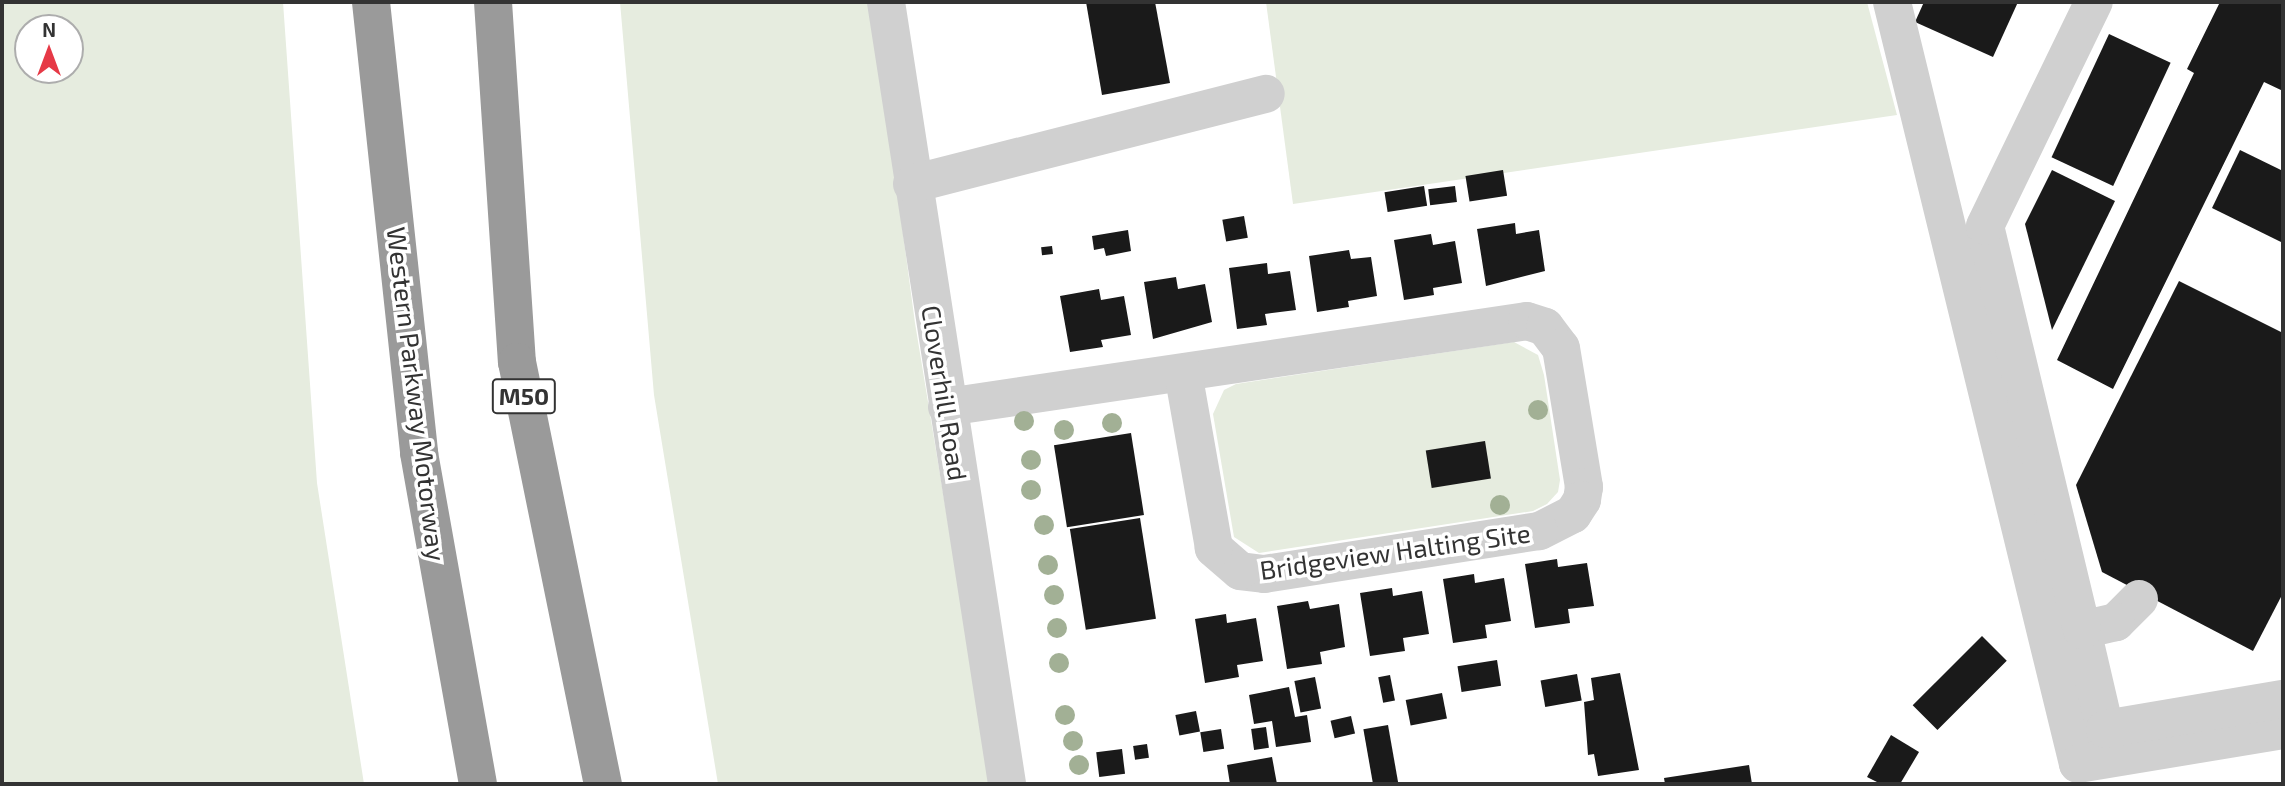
<!DOCTYPE html>
<html>
<head>
<meta charset="utf-8">
<style>
	body { margin:0 }
	#map { position:relative; width:2285px; height:786px; overflow:hidden; background:#fff; font-family:"Exo 2",sans-serif }
	div>[style] { position:absolute }
	[style*='--x'] { left:calc(var(--x)*1px); top:calc(var(--y)*1px); width:calc(var(--w)*1px); rotate:calc(var(--a)*1deg) }
	.green>* { inset:0; background:#e6ecdf }
	.building>* { inset:0; background:#1a1a1a; transform-origin:0 0 }
	.minor>* { height:38px; margin:-19px; padding:0 19px; transform-origin:19px; border-radius:19px; background:#d0d0d0 }
	.highway>* { height:38px; margin:-19px; padding:0 19px; transform-origin:19px; border-radius:19px; background:#9a9a9a }
	.trees>* { width:20px; height:20px; margin:-10px; border-radius:50%; background:#a2b095 }
	span { translate:-50% -50%; white-space:nowrap; text-align:center; line-height:1.15; -webkit-text-stroke:7px #fff; paint-order:stroke }
	.shield-label span { padding:2px 5px; background:#fff; border:2px solid; border-radius:5px; -webkit-text-stroke-width:0 }
	.shield-label { font-size:24px; color:#333; font-weight:700 }
	.street-label { font-size:26px; color:#333 }
	.frame { position:absolute; inset:0; border:4px solid #333; pointer-events:none }
	.north { position:absolute; left:14px; top:14px; width:70px; height:70px; box-sizing:border-box; background:#fff; border:2px solid #adadad; border-radius:50%; rotate:0deg; font-size:19px; font-weight:700; line-height:28px; text-align:center; color:#333 }
	.north::after { content:''; display:block; margin:auto; width:24px; height:32px; background:#e63946; clip-path:polygon(50% 0,100% 100%,50% 72%,0 100%) }
</style>
</head>
<body>
<div id="map">
	<div class="green">
		<i style="clip-path:polygon(evenodd,2px 2px,283px 2px,317px 483px,364px 784px,2px 784px,2px 2px,28px 28px,70px 28px,70px 70px,28px 70px,28px 28px)"></i>
		<i style="clip-path:polygon(620px 2px,872px 2px,915px 323px,991px 784px,718px 784px,654px 395px)"></i>
		<i style="clip-path:polygon(1266px 2px,1867px 2px,1897px 115px,1293px 204px)"></i>
		<i style="clip-path:polygon(1514px 342px,1538px 355px,1544px 375px,1560px 480px,1558px 492px,1547px 504px,1533px 511px,1259px 553px,1234px 537px,1213px 414px,1224px 390px,1236px 384px)"></i>
	</div>
	<div class="building">
		<i style="clip-path:polygon(1086px 2px,1155px 2px,1170px 83px,1102px 95px)"></i>
		<i style="clip-path:polygon(1924px 2px,2018px 2px,1993px 57px,1915px 22px)"></i>
		<i style="clip-path:polygon(2220px 2px,2283px 2px,2283px 91px,2264px 82px,2113px 389px,2057px 360px,2194px 73px,2187px 69px)"></i>
		<i style="left:2109px;top:34px;width:68px;height:136px;rotate:25deg"></i>
		<i style="clip-path:polygon(2240px 150px,2283px 171px,2283px 243px,2212px 208px)"></i>
		<i style="left:1503px;top:170px;width:26px;height:38px;rotate:81deg"></i>
		<i style="clip-path:polygon(2052px 170px,2115px 201px,2052px 330px,2025px 224px)"></i>
		<i style="left:1424px;top:186px;width:20px;height:40px;rotate:81deg"></i>
		<i style="left:1455px;top:186px;width:16px;height:27px;rotate:83deg"></i>
		<i style="left:1244px;top:216px;width:22px;height:22px;rotate:80deg"></i>
		<i style="clip-path:polygon(1515px 223px,1516px 234px,1539px 230px,1545px 271px,1486px 286px,1477px 229px)"></i>
		<i style="clip-path:polygon(1128px 230px,1131px 251px,1106px 256px,1104px 248px,1094px 250px,1092px 236px)"></i>
		<i style="clip-path:polygon(1431px 234px,1433px 245px,1455px 241px,1462px 283px,1433px 288px,1434px 295px,1404px 300px,1394px 240px)"></i>
		<i style="left:1052px;top:246px;width:8px;height:11px;rotate:83deg"></i>
		<i style="clip-path:polygon(1349px 250px,1351px 259px,1371px 257px,1377px 296px,1348px 301px,1349px 307px,1317px 312px,1309px 256px)"></i>
		<i style="clip-path:polygon(1267px 263px,1268px 274px,1290px 271px,1296px 310px,1265px 314px,1267px 325px,1237px 329px,1229px 268px)"></i>
		<i style="clip-path:polygon(1176px 277px,1178px 289px,1205px 284px,1212px 322px,1153px 339px,1144px 282px)"></i>
		<i style="clip-path:polygon(2179px 281px,2283px 333px,2283px 593px,2253px 651px,2102px 572px,2076px 485px)"></i>
		<i style="clip-path:polygon(1099px 289px,1101px 300px,1124px 296px,1131px 335px,1101px 340px,1103px 347px,1070px 352px,1060px 296px)"></i>
		<i style="left:1131px;top:433px;width:83px;height:78px;rotate:81deg"></i>
		<i style="left:1485px;top:441px;width:38px;height:60px;rotate:81deg"></i>
		<i style="left:1140px;top:518px;width:102px;height:71px;rotate:81deg"></i>
		<i style="clip-path:polygon(1557px 559px,1558px 567px,1587px 563px,1594px 606px,1568px 609px,1570px 623px,1535px 628px,1525px 564px)"></i>
		<i style="clip-path:polygon(1474px 574px,1475px 583px,1504px 578px,1511px 621px,1485px 625px,1487px 638px,1453px 643px,1443px 579px)"></i>
		<i style="clip-path:polygon(1392px 588px,1393px 596px,1422px 591px,1429px 634px,1403px 638px,1405px 651px,1370px 656px,1360px 593px)"></i>
		<i style="clip-path:polygon(1308px 601px,1310px 609px,1339px 604px,1345px 647px,1320px 652px,1322px 664px,1287px 669px,1277px 606px)"></i>
		<i style="clip-path:polygon(1226px 614px,1227px 623px,1256px 618px,1263px 661px,1237px 665px,1239px 677px,1205px 683px,1195px 619px)"></i>
		<i style="left:1982px;top:636px;width:35px;height:98px;rotate:45deg"></i>
		<i style="left:1497px;top:660px;width:26px;height:40px;rotate:81deg"></i>
		<i style="clip-path:polygon(1620px 673px,1639px 770px,1598px 776px,1594px 754px,1588px 755px,1584px 702px,1594px 700px,1591px 678px)"></i>
		<i style="left:1577px;top:674px;width:27px;height:37px;rotate:80deg"></i>
		<i style="left:1390px;top:675px;width:26px;height:12px;rotate:79deg"></i>
		<i style="left:1315px;top:677px;width:32px;height:21px;rotate:79deg"></i>
		<i style="clip-path:polygon(1289px 687px,1295px 717px,1307px 715px,1311px 742px,1276px 747px,1272px 721px,1254px 724px,1249px 695px)"></i>
		<i style="left:1442px;top:693px;width:26px;height:37px;rotate:79deg"></i>
		<i style="left:1196px;top:711px;width:21px;height:21px;rotate:79deg"></i>
		<i style="left:1351px;top:716px;width:18px;height:21px;rotate:77deg"></i>
		<i style="left:1388px;top:725px;width:60px;height:25px;rotate:80deg"></i>
		<i style="left:1266px;top:727px;width:21px;height:15px;rotate:82deg"></i>
		<i style="left:1221px;top:729px;width:20px;height:21px;rotate:81deg"></i>
		<i style="clip-path:polygon(1891px 735px,1919px 752px,1900px 784px,1881px 784px,1867px 777px)"></i>
		<i style="left:1147px;top:744px;width:14px;height:14px;rotate:82deg"></i>
		<i style="left:1122px;top:749px;width:25px;height:26px;rotate:83deg"></i>
		<i style="clip-path:polygon(1272px 757px,1277px 784px,1230px 784px,1227px 765px)"></i>
		<i style="clip-path:polygon(1749px 765px,1752px 784px,1665px 784px,1664px 778px)"></i>
	</div>
	<div class="minor">
		<i style="--x:886;--y:2;--w:791;--a:81.2"></i>
		<i style="--x:1892;--y:2;--w:784;--a:76.28"></i>
		<i style="--x:2078;--y:764;--w:208;--a:-9.4"></i>
		<i style="--x:912;--y:184;--w:365;--a:-14.3"></i>
		<i style="--x:947;--y:407;--w:586;--a:-8.43"></i>
		<i style="--x:1527;--y:321;--w:19;--a:18"></i>
		<i style="--x:1545;--y:327;--w:26;--a:53"></i>
		<i style="--x:1561;--y:348;--w:141;--a:80.6"></i>
		<i style="--x:1584;--y:487;--w:13;--a:99"></i>
		<i style="--x:1582;--y:500;--w:17;--a:123"></i>
		<i style="--x:1573;--y:514;--w:38;--a:153"></i>
		<i style="--x:1539;--y:531;--w:278;--a:171.1"></i>
		<i style="--x:1264;--y:574;--w:24;--a:-173"></i>
		<i style="--x:1240;--y:571;--w:35;--a:-139"></i>
		<i style="--x:1214;--y:548;--w:178;--a:-100"></i>
		<i style="--x:2139;--y:599;--w:33;--a:135"></i>
		<i style="--x:2116;--y:622;--w:35;--a:167"></i>
		<i style="--x:2082;--y:630;--w:102;--a:76.9"></i>
		<i style="--x:2105;--y:729;--w:181;--a:-9.6"></i>
		<i style="--x:2082;--y:630;--w:415;--a:-103.5"></i>
		<i style="--x:1985;--y:226;--w:249;--a:-64.1"></i>
	</div>
	<div class="highway">
		<i style="--x:371;--y:2;--w:454;--a:83.9"></i>
		<i style="--x:419;--y:453;--w:336;--a:79.9"></i>
		<i style="--x:493;--y:2;--w:361;--a:86.2"></i>
		<i style="--x:517;--y:362;--w:431;--a:78.5"></i>
	</div>
	<div class="trees">
		<i style="left:1538px;top:410px"></i>
		<i style="left:1024px;top:421px"></i>
		<i style="left:1112px;top:423px"></i>
		<i style="left:1064px;top:430px"></i>
		<i style="left:1031px;top:460px"></i>
		<i style="left:1031px;top:490px"></i>
		<i style="left:1500px;top:505px"></i>
		<i style="left:1044px;top:525px"></i>
		<i style="left:1048px;top:565px"></i>
		<i style="left:1054px;top:595px"></i>
		<i style="left:1057px;top:628px"></i>
		<i style="left:1059px;top:663px"></i>
		<i style="left:1065px;top:715px"></i>
		<i style="left:1073px;top:741px"></i>
		<i style="left:1079px;top:765px"></i>
	</div>
	<div class="shield-label">
		<span style="left:524px;top:396px">M50</span>
	</div>
	<div class="street-label">
		<span style="left:945px;top:393px;rotate:81deg">Cloverhill Road</span>
		<span style="left:417px;top:394px;rotate:83deg">Western Parkway Motorway</span>
		<span style="left:1395px;top:551px;rotate:-8deg">Bridgeview Halting Site</span>
	</div>
	<div class="frame"></div>
	<div class="north">N</div>
</div>
</body>
</html>
